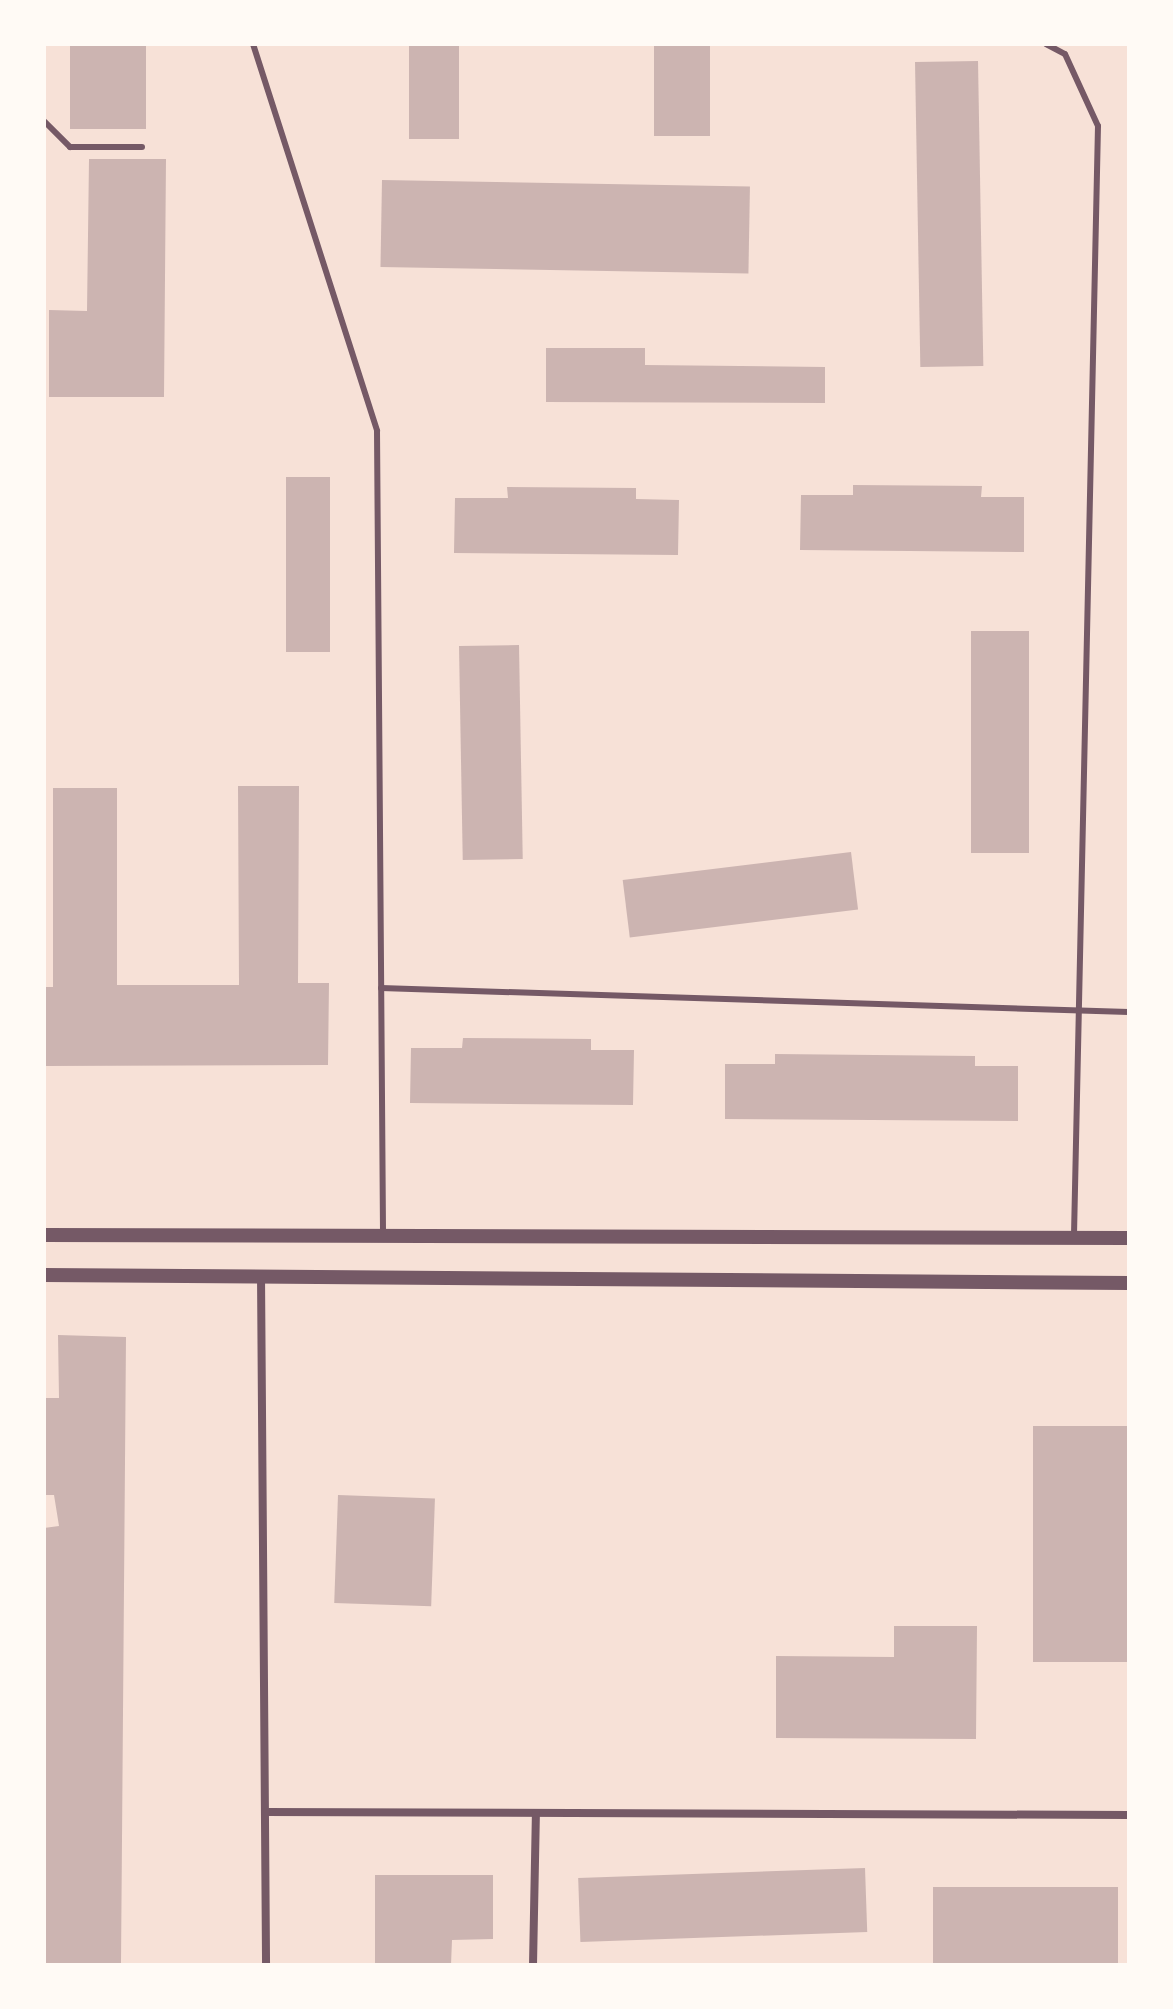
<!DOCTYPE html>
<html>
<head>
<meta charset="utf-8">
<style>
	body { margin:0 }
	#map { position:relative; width:1173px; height:2009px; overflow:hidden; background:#f7e1d7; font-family:"Noto Serif",serif }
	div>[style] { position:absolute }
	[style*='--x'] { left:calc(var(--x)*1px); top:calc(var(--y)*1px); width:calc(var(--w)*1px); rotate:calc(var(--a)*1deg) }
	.building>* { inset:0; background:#ccb4b1; transform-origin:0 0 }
	.service>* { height:6px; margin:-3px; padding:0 3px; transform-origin:3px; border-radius:3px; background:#755966 }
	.minor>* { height:8px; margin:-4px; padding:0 4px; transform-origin:4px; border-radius:4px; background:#755966 }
	.tertiary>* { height:14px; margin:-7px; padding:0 7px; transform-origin:7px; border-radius:7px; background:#755966 }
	span { translate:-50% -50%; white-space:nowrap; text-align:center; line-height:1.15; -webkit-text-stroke:7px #fffaf5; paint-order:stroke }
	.frame { position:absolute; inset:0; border:46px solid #fffaf5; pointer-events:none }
</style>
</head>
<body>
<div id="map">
	<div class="building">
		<i style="left:70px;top:44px;width:76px;height:85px"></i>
		<i style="left:409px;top:44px;width:50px;height:95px"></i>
		<i style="left:654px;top:44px;width:56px;height:92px"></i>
		<i style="left:978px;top:61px;width:305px;height:63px;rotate:89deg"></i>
		<i style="clip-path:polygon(89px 159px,166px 159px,164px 397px,49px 397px,49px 310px,87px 311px)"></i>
		<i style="left:382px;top:180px;width:368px;height:87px;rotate:1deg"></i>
		<i style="clip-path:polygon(546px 348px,645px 348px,645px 365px,825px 367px,825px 403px,546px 402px)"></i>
		<i style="left:286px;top:477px;width:44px;height:175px"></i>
		<i style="clip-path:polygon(853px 485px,982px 486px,981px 497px,1024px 497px,1024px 552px,800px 550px,801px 495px,853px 495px)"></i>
		<i style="clip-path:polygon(507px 487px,636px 488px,636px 499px,679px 500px,678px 555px,454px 553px,455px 498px,508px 498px)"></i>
		<i style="left:971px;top:631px;width:58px;height:222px"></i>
		<i style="left:519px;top:645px;width:214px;height:60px;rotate:89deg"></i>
		<i style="clip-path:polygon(238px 786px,299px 786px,298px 983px,329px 983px,328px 1065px,44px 1066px,44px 987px,53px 987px,53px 788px,117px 788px,117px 985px,239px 985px)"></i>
		<i style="left:851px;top:852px;width:58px;height:230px;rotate:83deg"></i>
		<i style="clip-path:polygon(463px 1038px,591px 1039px,591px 1050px,634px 1050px,633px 1105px,410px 1103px,411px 1048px,462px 1048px)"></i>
		<i style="clip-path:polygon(775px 1054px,975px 1056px,975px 1066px,1018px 1066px,1018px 1121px,725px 1119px,725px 1064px,775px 1064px)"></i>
		<i style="clip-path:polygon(58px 1335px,126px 1337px,121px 1965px,44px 1965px,44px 1528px,59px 1526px,54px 1495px,44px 1495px,44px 1398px,59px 1398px)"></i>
		<i style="left:1033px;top:1426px;width:96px;height:236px"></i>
		<i style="left:338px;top:1495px;width:97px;height:108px;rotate:2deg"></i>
		<i style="clip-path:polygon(894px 1626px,977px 1626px,976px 1739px,776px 1738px,776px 1656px,894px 1657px)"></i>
		<i style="left:865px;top:1868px;width:64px;height:287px;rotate:88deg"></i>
		<i style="clip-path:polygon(375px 1875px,493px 1875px,493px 1939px,452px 1940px,451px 1965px,375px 1965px)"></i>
		<i style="left:933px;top:1887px;width:185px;height:78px"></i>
	</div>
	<div class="service">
		<i style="--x:253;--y:44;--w:406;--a:72.2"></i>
		<i style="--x:377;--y:431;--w:804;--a:89.57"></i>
		<i style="--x:1046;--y:44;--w:21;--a:28"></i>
		<i style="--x:1065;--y:54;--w:79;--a:65.4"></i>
		<i style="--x:1098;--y:126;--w:1111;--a:91.24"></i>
		<i style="--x:44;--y:121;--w:37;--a:45"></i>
		<i style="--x:70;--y:147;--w:72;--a:0"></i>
		<i style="--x:381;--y:988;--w:748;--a:1.84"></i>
	</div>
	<div class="minor">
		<i style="--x:261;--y:1275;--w:690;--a:89.58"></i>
		<i style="--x:265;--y:1812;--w:864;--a:0.2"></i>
		<i style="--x:533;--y:1965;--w:152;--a:-88.9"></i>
	</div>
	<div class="tertiary">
		<i style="--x:44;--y:1235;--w:1085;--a:0.16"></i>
		<i style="--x:44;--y:1275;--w:1085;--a:0.42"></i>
	</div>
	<div class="frame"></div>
</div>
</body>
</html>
